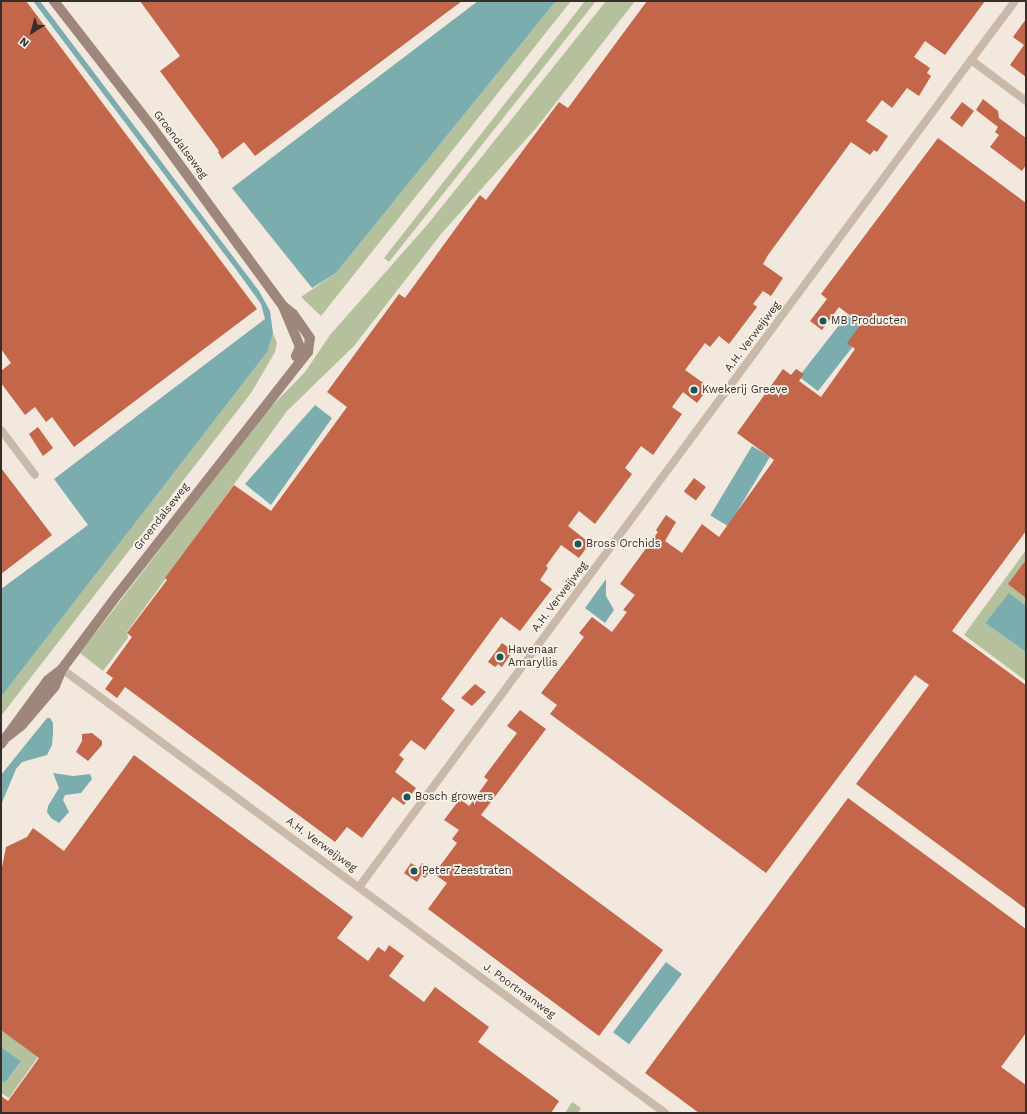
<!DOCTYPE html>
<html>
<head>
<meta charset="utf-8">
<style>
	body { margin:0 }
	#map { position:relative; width:1027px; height:1114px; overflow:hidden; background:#f2e8dd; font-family:"Work Sans",sans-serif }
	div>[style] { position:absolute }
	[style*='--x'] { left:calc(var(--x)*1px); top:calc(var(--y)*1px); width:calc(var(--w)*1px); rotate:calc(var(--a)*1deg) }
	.green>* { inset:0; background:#b5c19d }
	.water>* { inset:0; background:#7cadae; transform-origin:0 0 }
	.building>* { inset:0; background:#c46649; transform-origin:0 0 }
	.street>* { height:8px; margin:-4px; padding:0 4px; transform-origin:4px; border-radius:4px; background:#cab8a9 }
	.secondary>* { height:10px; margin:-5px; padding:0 5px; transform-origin:5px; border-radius:5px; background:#9e877a }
	.dots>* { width:11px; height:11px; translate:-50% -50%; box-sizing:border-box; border:2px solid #f9f2e9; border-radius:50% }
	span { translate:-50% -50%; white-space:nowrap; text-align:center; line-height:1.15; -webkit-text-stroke:3.5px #f9f2e9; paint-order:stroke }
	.street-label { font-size:11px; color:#372d29 }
	.poi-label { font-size:11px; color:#372d29 }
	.left { translate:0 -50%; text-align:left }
	.frame { position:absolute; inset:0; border:2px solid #372d29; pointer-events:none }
	.north { position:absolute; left:12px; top:12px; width:40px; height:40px; -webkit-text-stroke:3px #f9f2e9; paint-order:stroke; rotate:217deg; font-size:11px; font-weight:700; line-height:16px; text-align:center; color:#372d29 }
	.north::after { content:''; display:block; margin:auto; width:14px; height:18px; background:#372d29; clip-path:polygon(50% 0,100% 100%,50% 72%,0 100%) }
</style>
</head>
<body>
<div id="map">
	<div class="green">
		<i style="clip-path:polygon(556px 1px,571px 1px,321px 316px,301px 297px,336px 273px)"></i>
		<i style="clip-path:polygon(585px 1px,596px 1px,389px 262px,384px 258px)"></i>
		<i style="clip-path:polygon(606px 1px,635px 1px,537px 127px,441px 234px,354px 346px,287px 411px,127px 632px,128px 638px,103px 671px,80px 653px,266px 412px,305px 372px,330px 335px,428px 224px)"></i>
		<i style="clip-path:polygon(273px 333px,277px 343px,275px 352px,251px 393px,1px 716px,1px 697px,268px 351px)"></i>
		<i style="clip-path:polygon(1026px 550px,1026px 606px,1009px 594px,985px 623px,1026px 652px,1026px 681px,964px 635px)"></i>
		<i style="clip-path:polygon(1px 1029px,38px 1057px,9px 1098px,1px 1093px,1px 1080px,5px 1083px,21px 1061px,1px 1047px)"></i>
		<i style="clip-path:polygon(572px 1102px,581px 1108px,578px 1113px,565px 1113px)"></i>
	</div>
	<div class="water">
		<i style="clip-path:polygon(33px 1px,40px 1px,259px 291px,270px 311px,273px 333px,268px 351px,1px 697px,1px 589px,88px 525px,54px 479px,265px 319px,261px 304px,235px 268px)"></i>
		<i style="clip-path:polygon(478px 1px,556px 1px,336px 273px,312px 288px,232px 188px)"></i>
		<i style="left:847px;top:315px;width:24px;height:78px;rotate:38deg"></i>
		<i style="clip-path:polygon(315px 405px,332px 418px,271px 505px,245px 484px)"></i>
		<i style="left:752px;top:446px;width:21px;height:81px;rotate:31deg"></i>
		<i style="clip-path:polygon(606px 579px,606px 596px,614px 610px,605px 623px,585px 608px)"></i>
		<i style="clip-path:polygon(1009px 593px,1026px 606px,1026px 652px,985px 623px)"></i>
		<i style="clip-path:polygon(47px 718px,50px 718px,53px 723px,53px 733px,52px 745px,47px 755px,22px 762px,16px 769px,1px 805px,1px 775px)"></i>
		<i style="clip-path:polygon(53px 773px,73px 776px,90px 774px,92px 779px,81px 793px,65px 795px,63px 800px,69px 812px,59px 823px,51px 818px,47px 812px,48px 806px,59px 788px)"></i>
		<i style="left:666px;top:962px;width:20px;height:88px;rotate:37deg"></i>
		<i style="clip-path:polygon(1px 1047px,21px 1061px,5px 1083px,1px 1080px)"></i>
	</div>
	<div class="building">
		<i style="clip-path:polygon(1px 1px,26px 1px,257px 309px,74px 447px,52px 417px,46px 422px,35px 407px,25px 415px,1px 383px,1px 371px,11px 363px,1px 349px)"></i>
		<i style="clip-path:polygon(140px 1px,462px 1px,255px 156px,244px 142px,222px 159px,218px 152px,219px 151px,160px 71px,180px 56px)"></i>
		<i style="clip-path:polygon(647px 1px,985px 1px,945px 55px,925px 41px,914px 57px,930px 68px,927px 73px,931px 76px,919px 96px,907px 88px,892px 108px,882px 100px,866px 121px,888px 136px,877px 152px,874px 150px,870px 155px,851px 142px,768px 255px,763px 264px,783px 278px,771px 296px,763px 291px,753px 304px,757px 307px,729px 344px,719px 336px,710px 347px,705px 343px,685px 370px,709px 387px,697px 403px,683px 392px,672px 407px,682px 414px,653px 455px,641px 446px,625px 468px,632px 474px,595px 524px,579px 511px,568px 526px,590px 543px,579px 558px,561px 545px,546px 566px,548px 568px,540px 580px,552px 589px,520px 631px,501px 617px,441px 699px,455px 710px,425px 750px,411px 740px,399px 755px,404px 759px,395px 772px,416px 788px,404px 805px,393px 797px,362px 838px,347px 827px,335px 842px,125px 687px,117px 698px,105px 689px,113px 678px,106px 673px,132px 637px,127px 633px,167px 580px,165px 578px,234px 485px,271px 511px,347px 407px,327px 392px,399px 294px,405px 298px,480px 195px,486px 200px,559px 102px,568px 108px)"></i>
		<i style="clip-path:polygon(1026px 19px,1026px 77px,1010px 65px,1024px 45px,1013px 37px)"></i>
		<i style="clip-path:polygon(983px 99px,998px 111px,999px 118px,1026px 138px,1026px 165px,1022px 171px,990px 147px,999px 135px,995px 132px,998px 127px,976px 110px)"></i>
		<i style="left:962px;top:102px;width:15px;height:20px;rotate:37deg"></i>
		<i style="clip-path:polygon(938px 138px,1026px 203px,1026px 531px,952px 631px,1026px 685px,1026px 909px,856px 784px,929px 685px,915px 675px,766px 873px,550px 714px,557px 705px,541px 693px,584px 637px,579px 633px,592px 617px,612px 632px,627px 612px,623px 610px,635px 595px,620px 584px,658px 532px,656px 530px,666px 515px,676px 522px,665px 541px,682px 553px,702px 524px,719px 537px,774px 460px,737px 433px,783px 369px,791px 375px,796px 369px,804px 374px,799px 381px,821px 397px,855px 349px,847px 343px,861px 324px,839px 307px,822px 330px,810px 321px,827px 299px,821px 294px)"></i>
		<i style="clip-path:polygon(38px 427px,53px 448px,43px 456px,29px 434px)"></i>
		<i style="clip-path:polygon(1px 468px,52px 535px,1px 574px)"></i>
		<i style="left:694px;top:478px;width:15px;height:17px;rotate:37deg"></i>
		<i style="clip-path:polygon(1026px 560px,1026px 598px,1008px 584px)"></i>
		<i style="clip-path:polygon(502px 643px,513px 651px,502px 667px,498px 664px,495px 667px,488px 662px)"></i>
		<i style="clip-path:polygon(475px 684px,486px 692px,472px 706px,461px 698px)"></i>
		<i style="clip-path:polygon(520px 710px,546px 729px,481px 815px,663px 950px,599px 1036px,428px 909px,447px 883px,434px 874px,457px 843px,452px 839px,459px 830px,444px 820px,460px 799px,469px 806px,488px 780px,484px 777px,517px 733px,507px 726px)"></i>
		<i style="clip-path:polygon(92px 733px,102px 741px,102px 745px,88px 761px,76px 752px,82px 741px,82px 734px)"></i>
		<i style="clip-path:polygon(134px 755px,353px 917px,337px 938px,368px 961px,378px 947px,385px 952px,389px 945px,404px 956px,389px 976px,424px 1002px,435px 987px,489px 1027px,478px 1042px,559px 1101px,551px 1113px,1px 1113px,1px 1096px,8px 1101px,39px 1058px,1px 1030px,1px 872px,6px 847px,27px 837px,33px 828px,64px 851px)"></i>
		<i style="clip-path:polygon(848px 798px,1026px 929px,1026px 1033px,1001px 1067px,1026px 1085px,1026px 1113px,699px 1113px,645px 1073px)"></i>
		<i style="clip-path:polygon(411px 863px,419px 868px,422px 863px,431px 870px,425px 878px,421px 875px,417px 882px,404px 873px)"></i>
	</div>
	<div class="street">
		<i style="--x:971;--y:60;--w:74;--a:-53.3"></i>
		<i style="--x:1;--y:430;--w:56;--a:52.9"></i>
		<i style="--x:62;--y:669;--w:749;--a:36.36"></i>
		<i style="--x:359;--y:887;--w:1029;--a:-53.5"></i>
		<i style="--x:971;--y:60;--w:69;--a:36.7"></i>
	</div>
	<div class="secondary">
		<i style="--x:283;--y:306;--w:44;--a:67.5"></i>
		<i style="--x:300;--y:347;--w:10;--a:114"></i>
		<i style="--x:8;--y:736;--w:16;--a:-38"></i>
		<i style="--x:21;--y:726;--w:52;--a:-49.6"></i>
		<i style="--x:55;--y:686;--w:18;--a:-68"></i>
		<i style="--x:62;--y:669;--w:94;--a:-53.3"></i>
		<i style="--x:118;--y:594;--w:308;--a:-51.9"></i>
		<i style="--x:308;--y:352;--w:14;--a:-82"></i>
		<i style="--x:310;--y:338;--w:29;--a:-125"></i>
		<i style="--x:293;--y:314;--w:13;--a:-141"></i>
		<i style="--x:283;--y:306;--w:222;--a:-126.2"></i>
		<i style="--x:152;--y:127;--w:160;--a:-127.9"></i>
		<i style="--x:1;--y:744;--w:79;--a:-53.7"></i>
		<i style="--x:48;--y:680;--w:16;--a:-38"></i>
	</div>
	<div class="dots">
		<i style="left:823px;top:321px;background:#1f5558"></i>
		<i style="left:694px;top:390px;background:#1f5558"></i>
		<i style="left:578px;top:544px;background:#1f5558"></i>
		<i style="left:500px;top:657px;background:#1f5558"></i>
		<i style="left:407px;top:797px;background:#1f5558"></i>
		<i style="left:414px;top:871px;background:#1f5558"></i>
	</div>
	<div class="street-label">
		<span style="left:180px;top:145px;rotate:53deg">Groendalseweg</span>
		<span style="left:753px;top:337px;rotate:-53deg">A.H. Verweijweg</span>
		<span style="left:162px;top:517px;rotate:-52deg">Groendalseweg</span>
		<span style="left:560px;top:597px;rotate:-53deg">A.H. Verweijweg</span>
		<span style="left:321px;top:845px;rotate:36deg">A.H. Verweijweg</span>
		<span style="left:519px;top:991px;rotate:36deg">J. Poortmanweg</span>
	</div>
	<div class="poi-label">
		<span class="left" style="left:831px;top:321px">MB Producten</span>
		<span class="left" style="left:702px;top:390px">Kwekerij Greeve</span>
		<span class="left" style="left:586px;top:544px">Bross Orchids</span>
		<span class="left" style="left:508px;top:657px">Havenaar<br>Amaryllis</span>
		<span class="left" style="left:415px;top:797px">Bosch growers</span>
		<span class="left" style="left:422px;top:871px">Peter Zeestraten</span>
	</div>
	<div class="frame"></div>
	<div class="north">N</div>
</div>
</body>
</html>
